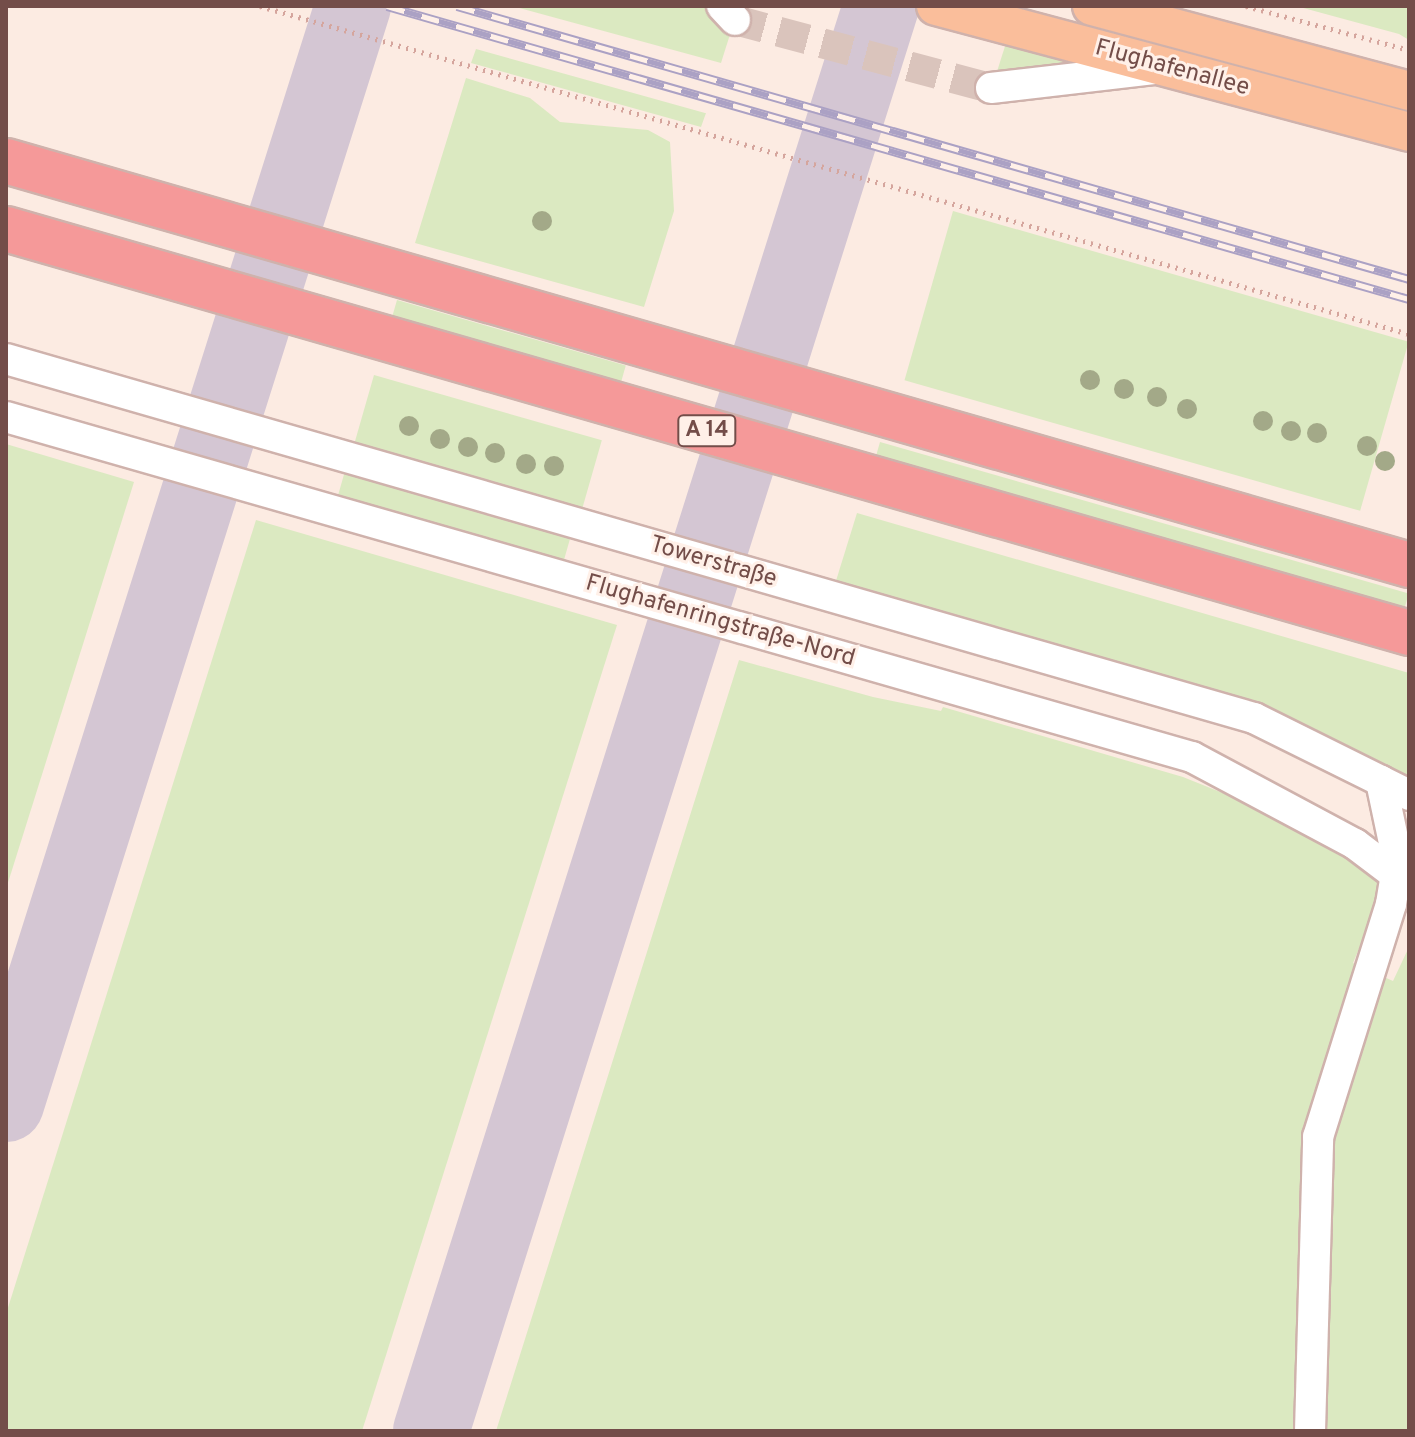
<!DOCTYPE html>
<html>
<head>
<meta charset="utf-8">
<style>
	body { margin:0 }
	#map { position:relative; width:1415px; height:1437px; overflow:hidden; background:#fcebe2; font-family:Overpass,sans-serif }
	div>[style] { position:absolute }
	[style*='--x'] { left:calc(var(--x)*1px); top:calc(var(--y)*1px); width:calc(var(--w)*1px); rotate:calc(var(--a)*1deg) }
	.green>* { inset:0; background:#dbe9c1; transform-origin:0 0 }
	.taxiway>* { height:76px; margin:-38px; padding:0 38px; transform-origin:38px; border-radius:38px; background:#d4c6d3 }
	.minor-tunnel>* { height:30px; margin-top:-15px; transform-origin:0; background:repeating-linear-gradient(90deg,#dac4bc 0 30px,transparent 0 45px) }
	.path>* { height:5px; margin-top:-2.5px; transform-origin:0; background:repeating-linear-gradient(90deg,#d5a59d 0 2px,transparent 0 8px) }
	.roads { filter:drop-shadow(2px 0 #cfb2ac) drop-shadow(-2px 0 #cfb2ac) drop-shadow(0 2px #cfb2ac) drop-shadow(0 -2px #cfb2ac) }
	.minor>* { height:30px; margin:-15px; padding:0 15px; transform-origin:15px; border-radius:15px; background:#fff }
	.major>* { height:38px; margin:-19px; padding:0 19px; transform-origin:19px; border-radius:19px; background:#fabe9b }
	.highway>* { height:44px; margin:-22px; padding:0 22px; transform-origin:22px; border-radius:22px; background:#f59999 }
	.rail>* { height:9px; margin-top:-4.5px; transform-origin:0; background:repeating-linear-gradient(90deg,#fff0e8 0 18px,#aba1c4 0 36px); box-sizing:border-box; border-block:2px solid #aba1c4 }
	.trees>* { width:20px; height:20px; margin:-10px; border-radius:50%; background:#a3a988 }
	span { translate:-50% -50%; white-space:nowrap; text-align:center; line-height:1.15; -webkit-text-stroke:6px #fff0e8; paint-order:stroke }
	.shield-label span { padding:2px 6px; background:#fff0e8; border:2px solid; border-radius:6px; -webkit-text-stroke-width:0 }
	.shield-label { font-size:22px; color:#734d49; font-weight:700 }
	.street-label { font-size:24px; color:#734d49 }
	.frame { position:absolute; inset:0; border:8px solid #734d49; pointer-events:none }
</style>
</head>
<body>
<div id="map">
	<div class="green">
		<i style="clip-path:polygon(512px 6px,713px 6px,732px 28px,721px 63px)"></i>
		<i style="clip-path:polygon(1296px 6px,1409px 6px,1409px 40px,1399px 34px)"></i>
		<i style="clip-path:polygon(1006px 43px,1098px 68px,994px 81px)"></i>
		<i style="clip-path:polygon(476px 49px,705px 113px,706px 113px,701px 127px,471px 63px)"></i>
		<i style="clip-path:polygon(466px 78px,530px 98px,560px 122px,648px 130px,670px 142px,674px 211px,644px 307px,415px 243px)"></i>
		<i style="left:953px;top:211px;width:474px;height:176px;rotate:16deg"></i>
		<i style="left:397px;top:300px;width:238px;height:18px;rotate:16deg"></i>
		<i style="left:374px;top:375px;width:237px;height:72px;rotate:16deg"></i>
		<i style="left:880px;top:442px;width:550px;height:16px;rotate:16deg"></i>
		<i style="clip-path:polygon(6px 444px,134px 482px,6px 889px)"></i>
		<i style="left:345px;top:471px;width:235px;height:26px;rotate:16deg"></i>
		<i style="clip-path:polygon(857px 513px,1409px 673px,1409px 780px,835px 584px)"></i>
		<i style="clip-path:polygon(256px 520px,617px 625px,362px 1431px,6px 1431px,6px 1314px)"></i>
		<i style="clip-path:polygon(739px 660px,873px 697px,941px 711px,943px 707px,1183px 777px,1265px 810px,1380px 878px,1385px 887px,1353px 963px,1393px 981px,1409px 947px,1409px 1431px,496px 1431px)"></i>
	</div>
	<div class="taxiway">
		<i style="--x:6;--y:1104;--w:1152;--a:-72.46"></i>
		<i style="--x:431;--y:1431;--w:1494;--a:-72.47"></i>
	</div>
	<div class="minor-tunnel">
		<i style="--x:735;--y:20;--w:265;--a:14.9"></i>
	</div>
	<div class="path">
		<i style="--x:260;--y:6;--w:1195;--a:15.93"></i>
		<i style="--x:1246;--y:6;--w:169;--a:15.1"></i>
	</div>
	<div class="roads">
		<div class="minor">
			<i style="--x:722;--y:6;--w:19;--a:47"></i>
			<i style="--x:991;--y:88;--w:166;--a:-6.6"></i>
			<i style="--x:6;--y:359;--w:1299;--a:16.05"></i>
			<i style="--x:1254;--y:718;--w:173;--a:26.4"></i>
			<i style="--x:6;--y:417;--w:1234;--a:16"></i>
			<i style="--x:1192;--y:757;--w:185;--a:28.1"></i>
			<i style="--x:1355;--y:844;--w:68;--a:37.2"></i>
			<i style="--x:1310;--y:1431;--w:294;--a:-88.4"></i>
			<i style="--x:1318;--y:1137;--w:244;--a:-72.6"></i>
			<i style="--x:1391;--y:904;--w:43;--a:-80.5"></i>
			<i style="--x:1398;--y:862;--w:83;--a:-101.9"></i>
		</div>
		<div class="major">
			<i style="--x:936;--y:6;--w:489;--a:14.9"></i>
			<i style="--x:1092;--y:6;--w:328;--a:15"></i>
		</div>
		<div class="highway">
			<i style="--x:6;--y:161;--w:1460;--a:16.06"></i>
			<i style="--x:6;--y:229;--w:1460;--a:16.06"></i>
		</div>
	</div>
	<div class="rail">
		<i style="--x:387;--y:6;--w:1063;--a:16"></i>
		<i style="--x:457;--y:6;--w:990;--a:16"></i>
	</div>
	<div class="trees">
		<i style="left:542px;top:221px"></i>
		<i style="left:1090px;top:380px"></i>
		<i style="left:1124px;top:389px"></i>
		<i style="left:1157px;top:397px"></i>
		<i style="left:1187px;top:409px"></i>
		<i style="left:1263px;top:421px"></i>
		<i style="left:409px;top:426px"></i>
		<i style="left:1291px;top:431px"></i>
		<i style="left:1317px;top:433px"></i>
		<i style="left:440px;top:439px"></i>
		<i style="left:1367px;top:446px"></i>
		<i style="left:468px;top:447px"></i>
		<i style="left:495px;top:453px"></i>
		<i style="left:1385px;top:461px"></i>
		<i style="left:526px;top:464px"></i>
		<i style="left:554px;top:466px"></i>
	</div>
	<div class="shield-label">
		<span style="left:707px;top:431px">A 14</span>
	</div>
	<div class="street-label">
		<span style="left:1172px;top:69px;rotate:15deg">Flughafenallee</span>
		<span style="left:713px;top:563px;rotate:16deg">Towerstraße</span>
		<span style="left:720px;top:622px;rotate:16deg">Flughafenringstraße-Nord</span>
	</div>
	<div class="frame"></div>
</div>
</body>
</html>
